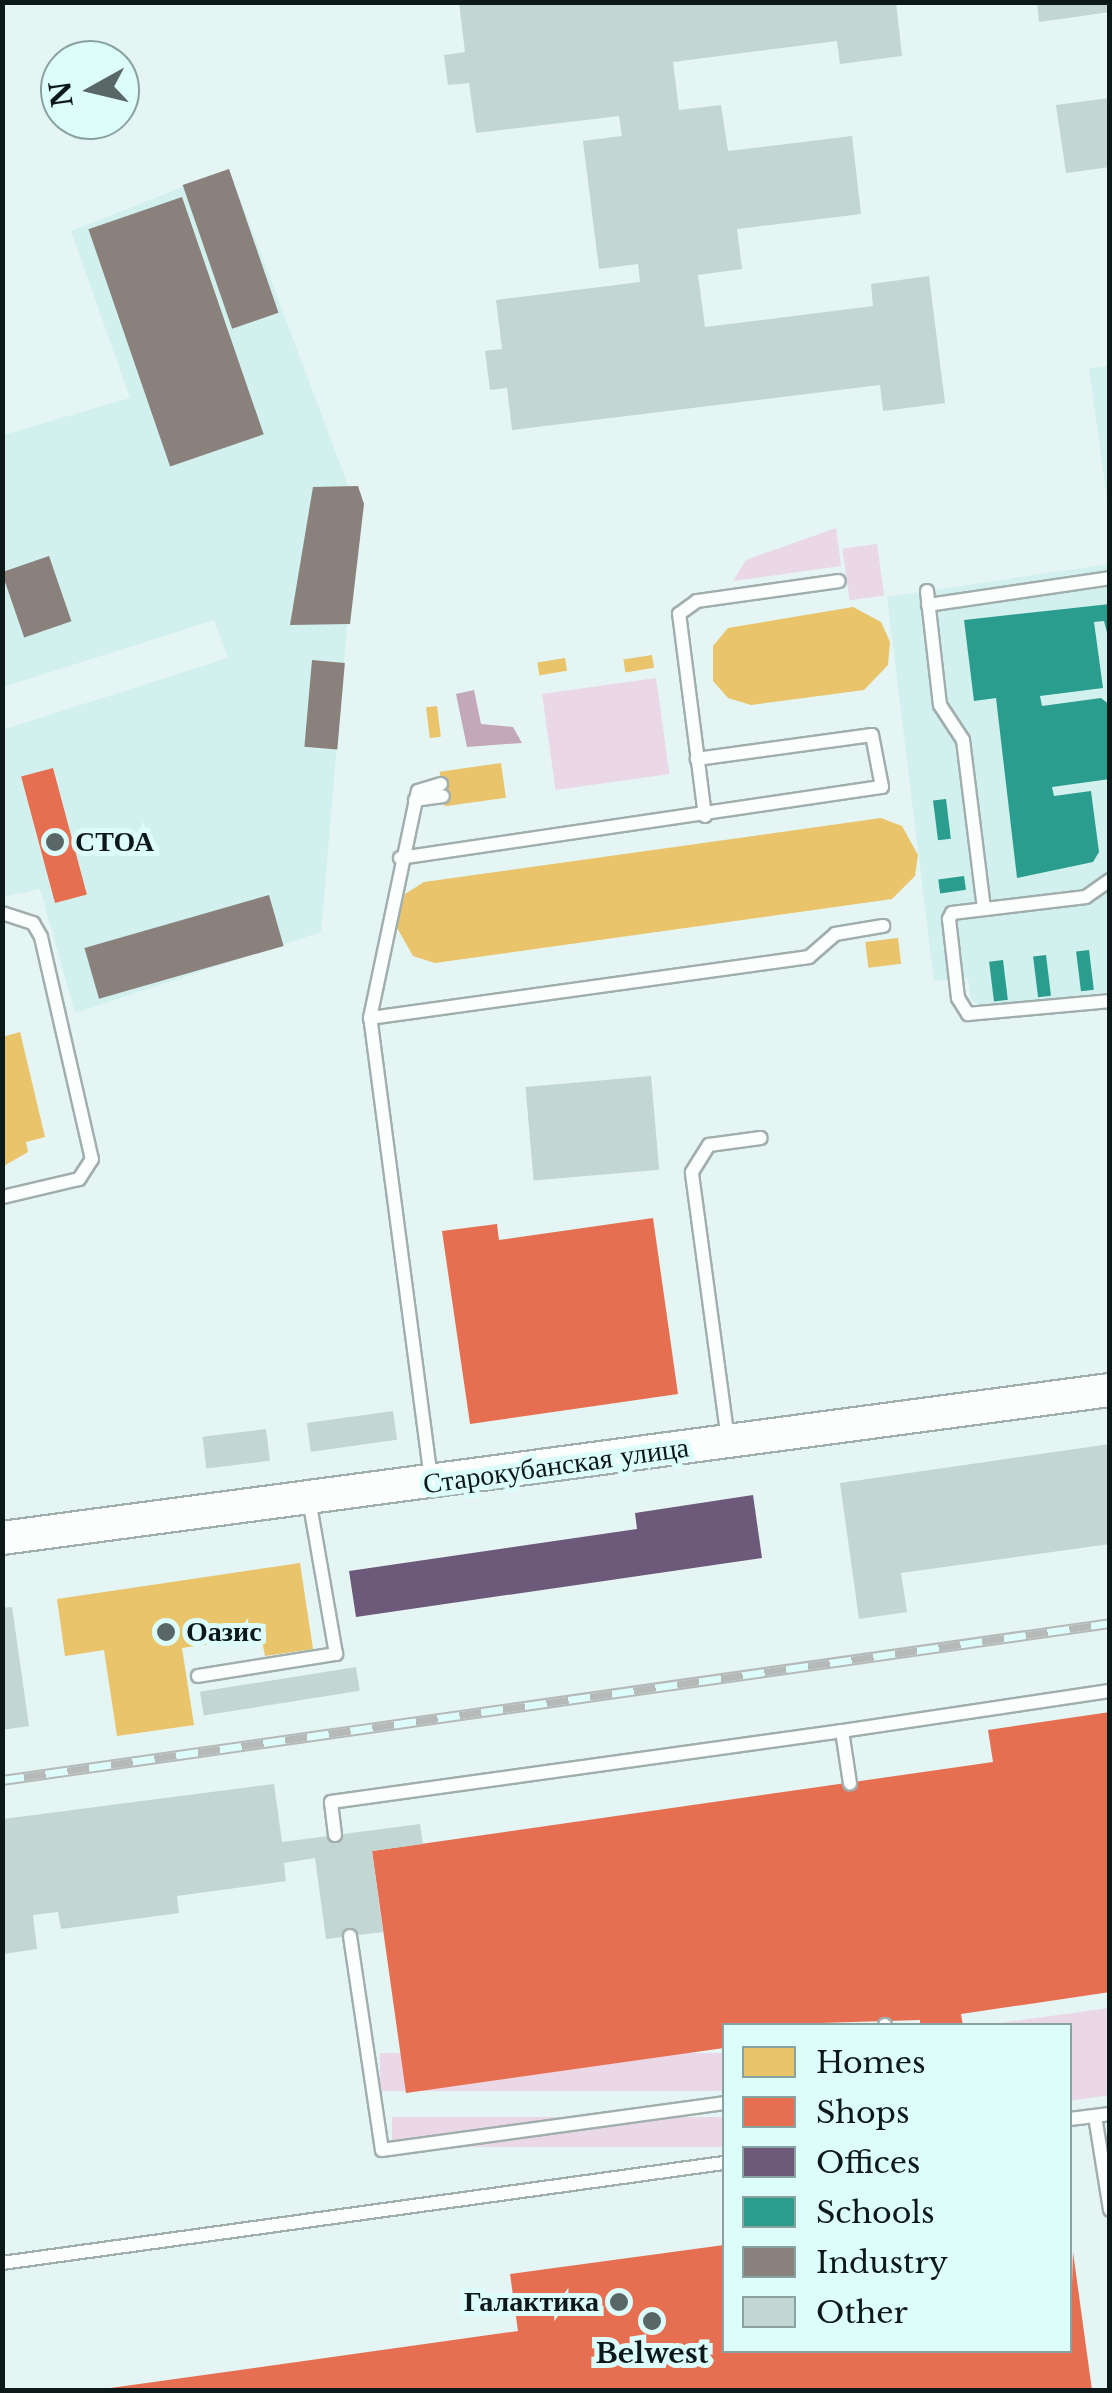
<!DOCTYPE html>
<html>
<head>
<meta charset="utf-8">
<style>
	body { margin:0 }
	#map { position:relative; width:1112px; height:2393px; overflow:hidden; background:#e4f5f4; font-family:"Libre Baskerville",serif }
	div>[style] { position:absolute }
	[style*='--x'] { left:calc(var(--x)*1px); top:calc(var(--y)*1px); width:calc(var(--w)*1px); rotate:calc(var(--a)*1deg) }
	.built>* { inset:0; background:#d1f0ee }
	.green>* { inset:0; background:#ead8e6; transform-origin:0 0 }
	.water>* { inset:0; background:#c2a8b9 }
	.homes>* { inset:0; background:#e9c46a; transform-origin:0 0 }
	.shops>* { inset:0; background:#e76f51; transform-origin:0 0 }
	.offices>* { inset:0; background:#6d597a }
	.schools>* { inset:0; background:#2a9d8f; transform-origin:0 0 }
	.industry>* { inset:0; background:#8a817c; transform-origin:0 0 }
	.building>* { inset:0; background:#c2d6d4; transform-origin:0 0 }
	.roads { filter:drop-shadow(2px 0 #a0aead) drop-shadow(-2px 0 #a0aead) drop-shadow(0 2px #a0aead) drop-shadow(0 -2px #a0aead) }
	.service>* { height:12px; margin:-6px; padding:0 6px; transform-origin:6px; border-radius:6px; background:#fbfefd }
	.tertiary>* { height:32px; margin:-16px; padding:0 16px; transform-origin:16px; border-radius:16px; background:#fbfefd }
	.rail>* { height:11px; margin-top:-5.5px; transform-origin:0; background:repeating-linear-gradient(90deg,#dcfdfa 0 22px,#b5bab9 0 44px); box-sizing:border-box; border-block:2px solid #b5bab9 }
	.dots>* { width:28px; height:28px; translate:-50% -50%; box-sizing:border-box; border:5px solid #dcfdfa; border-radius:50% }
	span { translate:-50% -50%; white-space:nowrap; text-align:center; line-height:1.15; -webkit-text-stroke:10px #dcfdfa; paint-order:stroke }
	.poi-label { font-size:28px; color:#0d1918; font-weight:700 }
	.left { translate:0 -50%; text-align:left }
	.right { translate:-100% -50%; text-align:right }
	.street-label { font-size:28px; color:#0d1918 }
	.frame { position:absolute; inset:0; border:5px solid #0d1918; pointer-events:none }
	.legend { position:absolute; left:722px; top:2023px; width:350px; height:330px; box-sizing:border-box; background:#dcfdfa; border:2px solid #89a2a0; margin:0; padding:12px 18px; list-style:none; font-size:30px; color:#0d1918 }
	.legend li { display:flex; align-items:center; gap:20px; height:50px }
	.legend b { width:50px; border:2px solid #89a2a0 }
	.north { position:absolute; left:40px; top:40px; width:100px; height:100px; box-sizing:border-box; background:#dcfdfa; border:2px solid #89a2a0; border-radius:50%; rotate:262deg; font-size:28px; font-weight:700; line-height:40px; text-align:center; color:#0d1918 }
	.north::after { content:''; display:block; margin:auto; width:35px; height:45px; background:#586665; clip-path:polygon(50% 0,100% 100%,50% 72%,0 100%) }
</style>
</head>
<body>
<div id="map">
	<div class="built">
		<i style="clip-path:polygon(229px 169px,357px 509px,321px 932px,75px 1013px,40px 889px,3px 897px,2px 730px,228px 658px,214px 620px,3px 687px,3px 435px,130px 398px,71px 231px)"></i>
		<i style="clip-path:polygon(1109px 366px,1110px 366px,1109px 514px,1089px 368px)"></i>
		<i style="clip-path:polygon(1109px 564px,1109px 992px,983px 1007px,971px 1000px,968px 978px,934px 981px,887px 597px)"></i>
	</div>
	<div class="green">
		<i style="clip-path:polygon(836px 528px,841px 566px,733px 581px,746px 560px)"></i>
		<i style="left:877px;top:544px;width:52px;height:35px;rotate:82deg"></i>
		<i style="left:656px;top:678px;width:97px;height:115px;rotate:82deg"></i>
		<i style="clip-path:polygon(1109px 2008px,1109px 2095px,1070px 2101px,1070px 2026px,986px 2025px)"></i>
		<i style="left:724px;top:2053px;width:38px;height:344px;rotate:90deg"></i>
		<i style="left:724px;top:2117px;width:30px;height:332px;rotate:90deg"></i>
	</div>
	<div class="water">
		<i style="clip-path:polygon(474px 690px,481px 724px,513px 727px,522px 743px,467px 747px,456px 694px)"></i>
	</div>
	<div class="homes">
		<i style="clip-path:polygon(853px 607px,881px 622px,890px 642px,888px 665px,864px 690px,751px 705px,728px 698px,713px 681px,713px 646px,728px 628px)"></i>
		<i style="left:652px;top:655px;width:13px;height:29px;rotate:81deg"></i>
		<i style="left:565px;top:658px;width:13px;height:28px;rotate:81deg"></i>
		<i style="left:437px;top:706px;width:31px;height:11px;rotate:83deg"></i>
		<i style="left:501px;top:763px;width:35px;height:62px;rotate:82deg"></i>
		<i style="clip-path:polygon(881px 818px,902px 826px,918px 855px,915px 876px,892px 899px,435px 963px,413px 956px,396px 926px,405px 894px,424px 882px)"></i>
		<i style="left:898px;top:938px;width:26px;height:33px;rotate:83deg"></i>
		<i style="clip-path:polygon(20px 1032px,45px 1137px,26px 1142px,28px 1152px,2px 1167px,2px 1037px)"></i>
		<i style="clip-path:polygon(300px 1563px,313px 1649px,265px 1656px,261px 1636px,182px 1648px,194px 1725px,117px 1736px,104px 1650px,65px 1656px,57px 1599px)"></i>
	</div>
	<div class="shops">
		<i style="left:53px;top:768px;width:131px;height:33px;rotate:75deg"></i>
		<i style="clip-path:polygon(653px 1218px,678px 1394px,470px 1424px,442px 1231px,497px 1224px,499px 1240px)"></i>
		<i style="clip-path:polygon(1110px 1712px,1110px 1992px,961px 2014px,963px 2026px,920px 2026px,920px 2020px,724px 2026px,724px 2048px,406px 2093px,372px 1851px,993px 1762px,988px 1730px)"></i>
		<i style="clip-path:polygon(724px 2245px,724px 2350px,1070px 2350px,1073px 2252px,1092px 2390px,96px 2390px,518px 2331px,510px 2274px)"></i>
	</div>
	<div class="offices">
		<i style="clip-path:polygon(753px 1495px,762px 1558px,356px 1617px,349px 1571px,637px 1529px,635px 1513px)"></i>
	</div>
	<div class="schools">
		<i style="clip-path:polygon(1110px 604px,1110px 644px,1104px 621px,1094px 622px,1103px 688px,1040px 696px,1042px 706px,1101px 698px,1110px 705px,1110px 779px,1052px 787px,1054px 796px,1091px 791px,1099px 852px,1093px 862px,1017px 878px,996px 698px,974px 701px,964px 620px)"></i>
		<i style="left:946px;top:799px;width:40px;height:13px;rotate:83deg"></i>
		<i style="left:964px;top:876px;width:14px;height:26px;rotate:82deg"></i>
		<i style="left:1089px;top:950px;width:40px;height:13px;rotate:83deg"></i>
		<i style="left:1046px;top:955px;width:41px;height:13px;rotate:83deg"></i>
		<i style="left:1003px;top:960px;width:40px;height:14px;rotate:83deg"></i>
	</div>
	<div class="industry">
		<i style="left:229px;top:169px;width:152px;height:49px;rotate:71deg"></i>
		<i style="left:182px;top:197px;width:251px;height:99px;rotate:71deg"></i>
		<i style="clip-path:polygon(358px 486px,364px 504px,350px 624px,290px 625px,313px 487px)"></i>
		<i style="left:49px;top:556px;width:69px;height:50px;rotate:71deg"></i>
		<i style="left:312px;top:660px;width:33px;height:87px;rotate:5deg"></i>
		<i style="left:269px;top:895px;width:53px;height:192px;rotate:74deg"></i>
	</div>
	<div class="building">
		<i style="clip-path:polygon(459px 2px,896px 2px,902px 56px,840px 64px,837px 41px,673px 62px,679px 110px,721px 105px,728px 151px,852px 136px,861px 214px,737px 229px,742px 269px,698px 275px,705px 327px,873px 306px,871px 284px,929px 276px,945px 403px,883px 411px,880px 385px,512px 430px,507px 388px,490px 390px,485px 351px,502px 349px,496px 300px,640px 282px,638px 264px,599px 269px,583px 141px,622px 136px,619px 116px,476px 133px,469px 83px,448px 85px,444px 55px,465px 52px)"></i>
		<i style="clip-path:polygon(1037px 2px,1110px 2px,1110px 12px,1039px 22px)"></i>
		<i style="clip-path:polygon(1110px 98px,1110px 167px,1066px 173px,1056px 105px)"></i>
		<i style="left:651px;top:1076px;width:94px;height:126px;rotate:85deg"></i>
		<i style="left:393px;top:1411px;width:29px;height:87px;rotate:82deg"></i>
		<i style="left:266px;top:1429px;width:32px;height:64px;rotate:83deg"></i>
		<i style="clip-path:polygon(1110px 1444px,1110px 1544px,901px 1573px,907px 1612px,859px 1619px,840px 1483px)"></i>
		<i style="clip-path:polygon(12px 1607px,29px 1726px,2px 1730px,2px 1608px)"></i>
		<i style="left:356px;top:1667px;width:24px;height:158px;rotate:81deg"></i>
		<i style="clip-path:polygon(274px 1784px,282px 1842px,420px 1824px,423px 1844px,372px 1851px,383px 1932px,326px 1939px,315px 1858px,284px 1863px,286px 1881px,177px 1896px,179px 1913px,61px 1929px,58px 1912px,33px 1915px,37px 1949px,3px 1954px,3px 1819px)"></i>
	</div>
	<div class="roads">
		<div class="service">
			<i style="--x:927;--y:591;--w:115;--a:83.5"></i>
			<i style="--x:940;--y:705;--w:42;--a:56.7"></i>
			<i style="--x:963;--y:740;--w:170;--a:82.9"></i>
			<i style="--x:928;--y:605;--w:184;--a:-8.4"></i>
			<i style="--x:415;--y:800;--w:28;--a:-8"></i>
			<i style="--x:705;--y:816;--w:204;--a:-97.3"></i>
			<i style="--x:679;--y:614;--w:22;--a:-36"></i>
			<i style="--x:697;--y:601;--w:143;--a:-8"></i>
			<i style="--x:400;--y:858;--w:487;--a:-8.4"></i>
			<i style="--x:882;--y:787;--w:53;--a:-100.9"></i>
			<i style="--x:872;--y:735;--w:177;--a:172.2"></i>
			<i style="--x:1110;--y:880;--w:29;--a:145"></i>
			<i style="--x:1086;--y:897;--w:135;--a:173.2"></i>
			<i style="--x:952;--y:913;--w:7;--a:117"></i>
			<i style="--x:949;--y:919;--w:80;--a:83.5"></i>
			<i style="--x:958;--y:998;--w:19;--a:58"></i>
			<i style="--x:968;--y:1014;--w:143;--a:-5.2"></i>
			<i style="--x:2;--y:913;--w:33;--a:18"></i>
			<i style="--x:33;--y:923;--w:16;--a:60"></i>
			<i style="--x:41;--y:937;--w:228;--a:77.1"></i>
			<i style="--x:92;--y:1159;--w:24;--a:123"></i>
			<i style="--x:79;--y:1179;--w:79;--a:166.8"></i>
			<i style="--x:370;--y:1018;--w:443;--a:-7.9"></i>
			<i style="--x:809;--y:957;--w:35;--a:-41"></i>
			<i style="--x:835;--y:934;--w:49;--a:-9.5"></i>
			<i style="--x:728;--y:1440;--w:270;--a:-97.7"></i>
			<i style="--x:692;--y:1172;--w:32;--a:-58"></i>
			<i style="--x:709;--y:1145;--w:52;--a:-7.7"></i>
			<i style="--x:431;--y:1479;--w:465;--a:-97.5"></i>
			<i style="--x:370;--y:1018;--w:232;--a:-78.1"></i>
			<i style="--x:418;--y:791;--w:24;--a:-17"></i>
			<i style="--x:198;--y:1676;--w:140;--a:-9.1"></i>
			<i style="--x:336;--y:1654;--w:156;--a:-99.9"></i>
			<i style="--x:842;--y:1731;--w:271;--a:-8.5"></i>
			<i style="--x:335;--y:1835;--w:33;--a:-97"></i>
			<i style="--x:331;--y:1802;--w:516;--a:-7.91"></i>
			<i style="--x:842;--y:1731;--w:53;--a:81.3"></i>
			<i style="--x:350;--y:1936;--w:216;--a:81.5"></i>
			<i style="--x:382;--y:2150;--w:345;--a:-7.8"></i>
			<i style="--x:885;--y:2025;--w:1;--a:90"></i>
			<i style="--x:1095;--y:2116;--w:95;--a:80.9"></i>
			<i style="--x:1070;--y:2119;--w:40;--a:-7.1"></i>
			<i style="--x:2;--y:2263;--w:729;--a:-7.89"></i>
		</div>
		<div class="tertiary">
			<i style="--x:2;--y:1538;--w:1118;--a:-7.61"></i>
		</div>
	</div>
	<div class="rail">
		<i style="--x:2;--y:1780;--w:1119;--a:-8.06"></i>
	</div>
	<div class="dots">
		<i style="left:55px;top:842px;background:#586665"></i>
		<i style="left:166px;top:1632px;background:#586665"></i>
		<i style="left:619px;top:2302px;background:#586665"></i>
		<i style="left:652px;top:2321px;background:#586665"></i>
	</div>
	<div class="poi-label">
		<span class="left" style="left:75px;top:842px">СТОА</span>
		<span class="left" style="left:186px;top:1632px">Оазис</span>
		<span class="right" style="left:599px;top:2302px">Галактика</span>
		<span style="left:652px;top:2354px">Belwest</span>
	</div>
	<div class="street-label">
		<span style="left:556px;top:1466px;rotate:-8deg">Старокубанская улица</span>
	</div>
	<div class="frame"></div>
	<ul class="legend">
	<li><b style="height:28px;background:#e9c46a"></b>Homes</li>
	<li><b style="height:28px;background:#e76f51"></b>Shops</li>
	<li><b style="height:28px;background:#6d597a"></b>Offices</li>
	<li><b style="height:28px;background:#2a9d8f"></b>Schools</li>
	<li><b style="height:28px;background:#8a817c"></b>Industry</li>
	<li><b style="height:28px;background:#c2d6d4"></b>Other</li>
	</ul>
	<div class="north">N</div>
</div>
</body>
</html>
